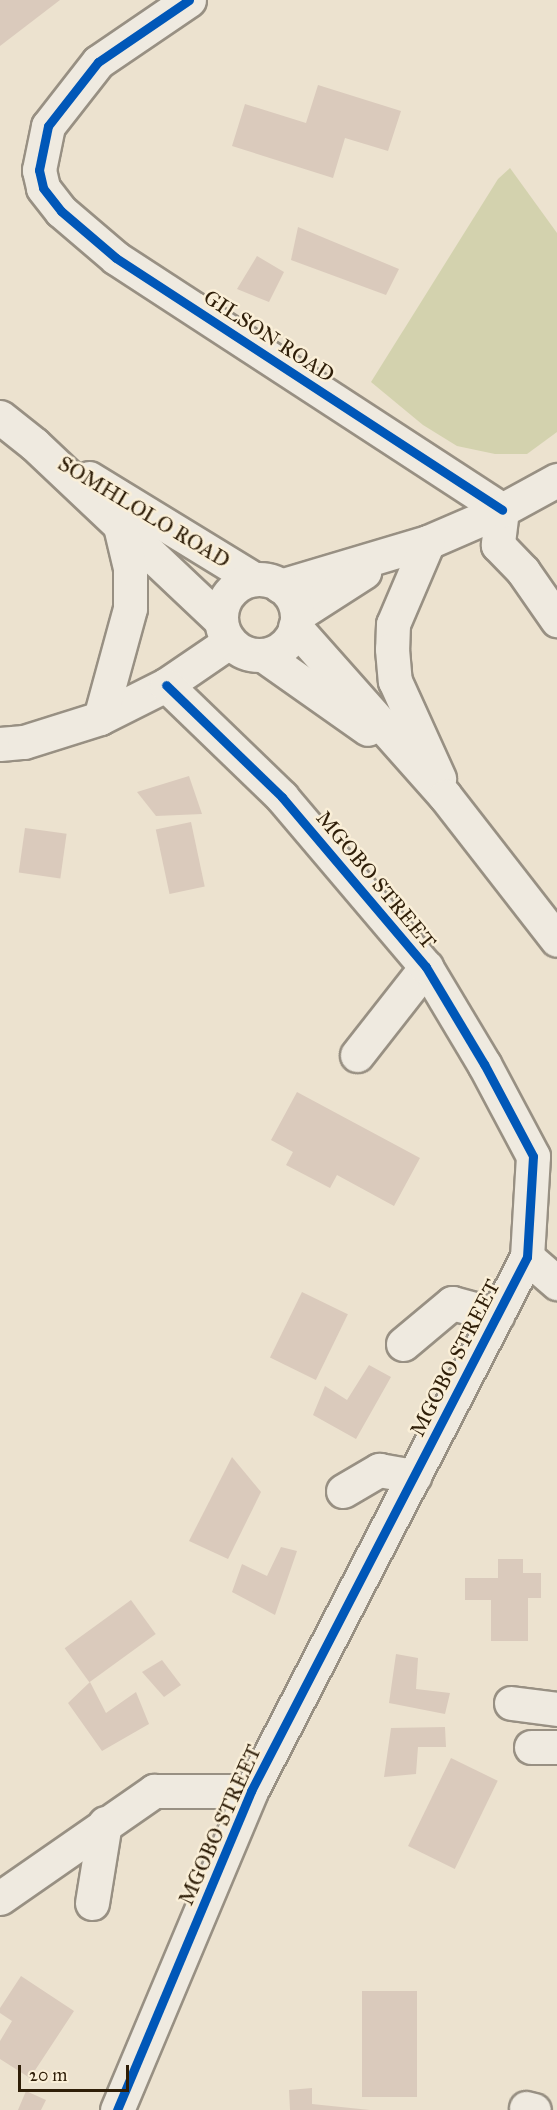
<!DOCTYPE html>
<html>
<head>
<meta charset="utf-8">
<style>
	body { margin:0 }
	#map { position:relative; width:557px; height:2110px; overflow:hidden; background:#ece2cf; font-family:"IM FELL Great Primer",serif }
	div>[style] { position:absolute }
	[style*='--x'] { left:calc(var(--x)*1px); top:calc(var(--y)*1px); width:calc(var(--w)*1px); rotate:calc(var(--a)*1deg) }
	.green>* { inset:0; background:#d3d2ae }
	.building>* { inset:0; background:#dacabc; transform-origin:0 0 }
	.roads { filter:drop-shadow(2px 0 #989083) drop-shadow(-2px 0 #989083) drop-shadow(0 2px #989083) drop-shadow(0 -2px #989083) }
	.minor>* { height:33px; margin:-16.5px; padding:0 16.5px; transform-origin:16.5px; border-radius:16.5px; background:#efeae0 }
	.tertiary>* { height:33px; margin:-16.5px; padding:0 16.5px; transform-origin:16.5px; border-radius:16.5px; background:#efeae0 }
	.secondary>* { height:33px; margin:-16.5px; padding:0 16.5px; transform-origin:16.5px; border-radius:16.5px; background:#efeae0 }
	.secondary>.ring { margin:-16.5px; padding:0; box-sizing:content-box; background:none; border:33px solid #efeae0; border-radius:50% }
	.cycleway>* { height:9px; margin:-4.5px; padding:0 4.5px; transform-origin:4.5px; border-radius:4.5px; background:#0057b8 }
	span { translate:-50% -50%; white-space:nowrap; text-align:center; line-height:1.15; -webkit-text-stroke:5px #faefd8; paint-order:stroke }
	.street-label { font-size:21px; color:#2f1e08 }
	.scale { position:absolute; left:18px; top:2065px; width:111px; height:27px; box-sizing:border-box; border:3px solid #2f1e08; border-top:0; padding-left:8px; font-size:18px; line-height:21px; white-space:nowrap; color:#2f1e08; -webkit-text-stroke:4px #faefd8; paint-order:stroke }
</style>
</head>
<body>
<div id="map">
	<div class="green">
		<i style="clip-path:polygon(510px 168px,557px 233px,557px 432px,527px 454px,495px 454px,457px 446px,423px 425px,371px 382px,498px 179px)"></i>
	</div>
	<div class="building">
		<i style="clip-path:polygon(0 0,60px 0,0 46px)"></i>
		<i style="clip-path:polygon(318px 85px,401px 111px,388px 151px,345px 138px,333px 178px,232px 146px,245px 104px,306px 123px)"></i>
		<i style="clip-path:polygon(298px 227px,399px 269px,386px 295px,291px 260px)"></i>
		<i style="clip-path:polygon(257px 256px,284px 272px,269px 302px,237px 289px)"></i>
		<i style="clip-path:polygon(189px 776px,202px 814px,156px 816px,137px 792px)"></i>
		<i style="left:191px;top:822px;width:66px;height:36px;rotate:78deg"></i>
		<i style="left:25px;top:828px;width:42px;height:45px;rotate:8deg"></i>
		<i style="clip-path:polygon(297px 1092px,420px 1158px,394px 1206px,337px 1175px,330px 1188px,286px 1165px,293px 1152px,271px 1140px)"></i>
		<i style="left:302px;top:1292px;width:51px;height:73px;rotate:26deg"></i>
		<i style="clip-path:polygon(369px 1365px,391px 1377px,356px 1439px,313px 1415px,325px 1386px,347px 1400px)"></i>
		<i style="clip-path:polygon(232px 1457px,261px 1492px,228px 1559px,189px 1541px)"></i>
		<i style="clip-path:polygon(281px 1547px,297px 1551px,275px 1615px,232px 1592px,242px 1564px,267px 1576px)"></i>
		<i style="clip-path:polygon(498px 1559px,523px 1559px,523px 1573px,541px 1573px,541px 1598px,528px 1598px,528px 1641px,491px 1641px,491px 1600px,465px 1600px,465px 1578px,498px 1578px)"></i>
		<i style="left:131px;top:1600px;width:42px;height:82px;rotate:54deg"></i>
		<i style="clip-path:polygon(396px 1654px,418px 1658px,416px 1689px,450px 1693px,445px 1714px,389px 1703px)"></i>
		<i style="clip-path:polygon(162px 1660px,181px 1685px,164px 1697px,142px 1672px)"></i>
		<i style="clip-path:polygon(90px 1682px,106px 1713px,136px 1692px,149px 1724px,102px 1751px,68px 1703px)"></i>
		<i style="clip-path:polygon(445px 1727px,446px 1747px,418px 1747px,416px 1774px,384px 1777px,391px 1728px)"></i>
		<i style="left:451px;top:1758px;width:52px;height:98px;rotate:26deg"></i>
		<i style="clip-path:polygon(21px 1976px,74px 2011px,30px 2078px,0 2059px,0 2041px,12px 2021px,0 2013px,0 2008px)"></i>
		<i style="left:362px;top:1991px;width:55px;height:106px"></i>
		<i style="clip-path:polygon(312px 2088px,312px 2104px,370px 2110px,290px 2110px,289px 2090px)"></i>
		<i style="clip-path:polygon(26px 2091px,46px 2100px,41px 2110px,18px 2110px)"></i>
	</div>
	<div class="roads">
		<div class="minor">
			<i style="--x:502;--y:510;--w:35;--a:97"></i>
			<i style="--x:498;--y:545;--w:36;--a:46"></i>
			<i style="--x:523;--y:571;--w:60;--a:55.2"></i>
			<i style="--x:0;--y:744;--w:24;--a:-5"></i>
			<i style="--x:24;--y:742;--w:80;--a:-17.5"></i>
			<i style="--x:100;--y:718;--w:74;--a:-26.6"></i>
			<i style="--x:166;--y:685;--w:76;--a:-34.3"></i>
			<i style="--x:357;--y:1055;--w:112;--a:-51.9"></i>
			<i style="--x:527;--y:1257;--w:40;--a:41"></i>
			<i style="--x:403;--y:1344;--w:64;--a:-39.9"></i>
			<i style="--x:452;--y:1303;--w:47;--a:14.9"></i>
			<i style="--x:343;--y:1491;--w:42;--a:-30.3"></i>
			<i style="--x:379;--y:1470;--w:36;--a:10"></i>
			<i style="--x:511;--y:1703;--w:46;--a:7.4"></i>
			<i style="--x:531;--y:1747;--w:26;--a:0"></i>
			<i style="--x:0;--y:1898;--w:188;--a:-34.8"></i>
			<i style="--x:154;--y:1791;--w:97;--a:0"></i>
			<i style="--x:92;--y:1903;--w:81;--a:-80.8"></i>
			<i style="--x:526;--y:2108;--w:8;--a:14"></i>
			<i style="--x:117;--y:2110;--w:346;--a:-67.2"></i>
			<i style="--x:251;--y:1791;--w:601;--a:-62.67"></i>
			<i style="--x:527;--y:1257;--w:101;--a:-86.6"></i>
			<i style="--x:533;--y:1156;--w:104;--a:-118"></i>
			<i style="--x:484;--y:1064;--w:113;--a:-120.9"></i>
			<i style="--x:426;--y:967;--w:223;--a:-130.3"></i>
			<i style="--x:282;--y:797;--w:161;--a:-136"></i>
		</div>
		<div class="tertiary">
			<i style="--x:189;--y:0;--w:110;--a:145.7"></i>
			<i style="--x:98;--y:62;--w:81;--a:128"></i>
			<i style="--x:48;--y:126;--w:45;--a:101.6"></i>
			<i style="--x:39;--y:170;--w:18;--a:77"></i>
			<i style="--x:43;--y:188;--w:29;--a:52"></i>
			<i style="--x:61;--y:211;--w:72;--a:40.5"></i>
			<i style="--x:116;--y:258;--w:461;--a:33.1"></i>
			<i style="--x:280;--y:586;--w:154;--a:-16.6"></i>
			<i style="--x:428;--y:542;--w:81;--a:-23.4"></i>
			<i style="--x:502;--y:510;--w:63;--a:-28.6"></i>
			<i style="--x:297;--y:615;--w:80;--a:-32.7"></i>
		</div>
		<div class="secondary">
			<i style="--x:0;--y:417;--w:43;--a:38.5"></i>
			<i style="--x:34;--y:444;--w:257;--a:43.4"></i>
			<i style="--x:89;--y:478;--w:193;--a:31.5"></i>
			<i style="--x:428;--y:542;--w:89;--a:113.1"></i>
			<i style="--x:393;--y:624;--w:25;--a:92"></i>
			<i style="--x:392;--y:649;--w:32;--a:85"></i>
			<i style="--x:395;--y:681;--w:107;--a:65.6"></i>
			<i class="ring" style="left:221px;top:579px;width:43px;height:43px"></i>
			<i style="--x:295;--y:627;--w:226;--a:48.4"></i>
			<i style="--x:445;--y:796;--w:182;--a:52.1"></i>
			<i style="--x:263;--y:655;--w:128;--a:35.2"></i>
			<i style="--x:100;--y:718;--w:114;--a:-74.7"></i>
			<i style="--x:130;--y:608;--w:40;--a:-90"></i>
			<i style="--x:130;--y:568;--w:43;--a:-103.4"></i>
		</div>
	</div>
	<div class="cycleway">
		<i style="--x:189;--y:0;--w:110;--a:145.7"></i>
		<i style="--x:98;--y:62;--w:81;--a:128"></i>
		<i style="--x:48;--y:126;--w:45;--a:101.6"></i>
		<i style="--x:39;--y:170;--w:18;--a:77"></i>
		<i style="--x:43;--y:188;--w:29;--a:52"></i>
		<i style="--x:61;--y:211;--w:72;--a:40.5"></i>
		<i style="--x:116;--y:258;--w:461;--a:33.1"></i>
		<i style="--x:117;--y:2110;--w:346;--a:-67.2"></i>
		<i style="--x:251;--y:1791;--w:601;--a:-62.67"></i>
		<i style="--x:527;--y:1257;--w:101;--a:-86.6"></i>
		<i style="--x:533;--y:1156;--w:104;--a:-118"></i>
		<i style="--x:484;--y:1064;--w:113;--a:-120.9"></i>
		<i style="--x:426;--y:967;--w:223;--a:-130.3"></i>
		<i style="--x:282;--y:797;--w:161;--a:-136"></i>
	</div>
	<div class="street-label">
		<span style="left:269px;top:336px;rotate:33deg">GILSON ROAD</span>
		<span style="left:144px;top:512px;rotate:31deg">SOMHLOLO ROAD</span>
		<span style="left:376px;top:880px;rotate:50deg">MGOBO STREET</span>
		<span style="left:455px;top:1358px;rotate:-63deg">MGOBO STREET</span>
		<span style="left:220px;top:1825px;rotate:-66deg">MGOBO STREET</span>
	</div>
	<div class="scale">20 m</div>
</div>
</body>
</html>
